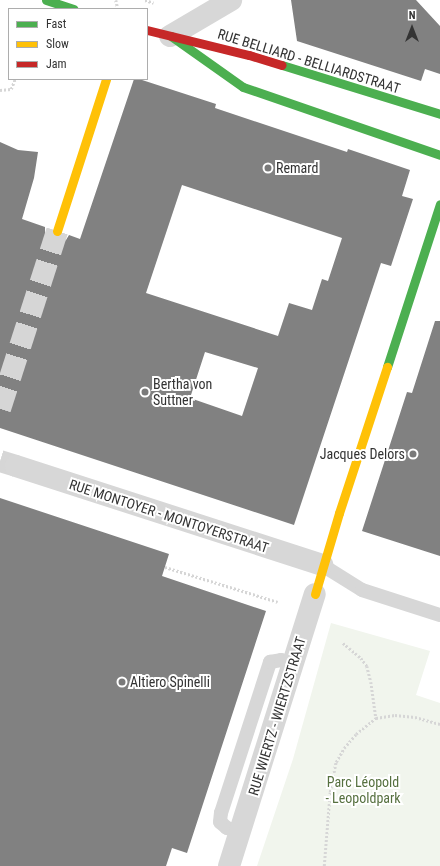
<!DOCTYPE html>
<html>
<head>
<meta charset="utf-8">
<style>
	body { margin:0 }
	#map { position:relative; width:440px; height:866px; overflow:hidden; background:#fff; font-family:"Roboto Condensed",sans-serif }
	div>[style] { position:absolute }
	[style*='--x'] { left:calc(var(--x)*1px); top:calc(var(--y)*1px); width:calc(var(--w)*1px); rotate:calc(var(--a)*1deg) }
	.green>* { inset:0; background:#f1f5ed }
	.building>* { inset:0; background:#818181 }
	.street-tunnel>* { height:22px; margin-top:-11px; transform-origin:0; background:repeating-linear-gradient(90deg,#d6d6d6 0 22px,transparent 0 33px) }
	.secondary-tunnel>* { height:22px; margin-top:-11px; transform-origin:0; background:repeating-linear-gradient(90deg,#d6d6d6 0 22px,transparent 0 33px) }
	.path>* { height:2.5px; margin-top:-1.25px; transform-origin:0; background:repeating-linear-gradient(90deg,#d6d6d6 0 2px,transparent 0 4px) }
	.lane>* { height:14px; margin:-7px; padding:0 7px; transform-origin:7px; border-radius:7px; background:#d7d7d7 }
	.street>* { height:22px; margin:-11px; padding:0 11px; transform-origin:11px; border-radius:11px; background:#d7d7d7 }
	.fast>* { height:9px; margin:-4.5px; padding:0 4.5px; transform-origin:4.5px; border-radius:4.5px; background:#4caf50 }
	.slow>* { height:9px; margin:-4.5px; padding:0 4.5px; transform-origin:4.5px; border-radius:4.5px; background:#ffc107 }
	.jam>* { height:9px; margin:-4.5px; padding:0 4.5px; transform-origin:4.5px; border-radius:4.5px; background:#c62828 }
	.dots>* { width:11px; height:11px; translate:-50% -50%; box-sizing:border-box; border:2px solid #fff; border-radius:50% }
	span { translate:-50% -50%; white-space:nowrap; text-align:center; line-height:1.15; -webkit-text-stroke:4px #fff; paint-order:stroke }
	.street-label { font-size:14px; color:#333 }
	.poi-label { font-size:14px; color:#333 }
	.left { translate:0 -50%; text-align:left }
	.right { translate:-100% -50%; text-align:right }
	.park-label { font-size:14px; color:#56703f }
	.legend { position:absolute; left:8px; top:8px; width:140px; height:72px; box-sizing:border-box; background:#fff; border:1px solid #adadad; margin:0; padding:5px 7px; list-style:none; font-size:12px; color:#333 }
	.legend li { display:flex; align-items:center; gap:8px; height:20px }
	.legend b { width:20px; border:1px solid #adadad }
	.north { position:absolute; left:392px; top:8px; width:40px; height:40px; -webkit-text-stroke:3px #fff; paint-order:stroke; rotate:0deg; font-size:11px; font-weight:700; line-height:16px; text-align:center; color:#333 }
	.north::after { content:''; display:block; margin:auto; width:14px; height:18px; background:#333; clip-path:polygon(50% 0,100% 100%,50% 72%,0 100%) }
</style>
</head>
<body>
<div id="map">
	<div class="green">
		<i style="clip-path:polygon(331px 623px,430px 651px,416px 695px,440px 703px,440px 866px,257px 866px,293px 759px)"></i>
	</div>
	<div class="building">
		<i style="clip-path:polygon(291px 0,416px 0,440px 26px,440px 74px,425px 69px,421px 81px,297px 41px)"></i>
		<i style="clip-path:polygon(evenodd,134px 79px,139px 79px,216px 104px,215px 108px,347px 152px,348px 149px,410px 170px,402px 196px,413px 199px,391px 266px,381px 263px,294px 525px,0 428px,0 142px,18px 150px,38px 152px,34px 178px,22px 219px,45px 227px,45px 234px,48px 240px,53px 243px,60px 243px,66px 240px,69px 235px,80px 239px,134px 79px,182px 185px,342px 238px,328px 281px,322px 279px,312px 310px,289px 303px,278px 336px,146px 293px,182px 185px,134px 79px,205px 352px,258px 368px,242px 416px,190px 398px,205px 352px)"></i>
		<i style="clip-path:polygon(435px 321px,440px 321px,440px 556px,362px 531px,407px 392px,412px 393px)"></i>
		<i style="clip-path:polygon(0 498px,169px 554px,162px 576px,266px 611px,187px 853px,172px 848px,166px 866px,0 866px)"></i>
	</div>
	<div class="street-tunnel">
		<i style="--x:0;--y:461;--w:17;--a:17"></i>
	</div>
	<div class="secondary-tunnel">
		<i style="--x:0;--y:409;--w:187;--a:-72.2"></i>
	</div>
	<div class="path">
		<i style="--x:116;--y:0;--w:9;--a:77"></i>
		<i style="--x:145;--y:0;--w:9;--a:18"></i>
		<i style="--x:0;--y:90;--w:11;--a:-5"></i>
		<i style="--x:11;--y:89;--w:11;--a:-68"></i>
		<i style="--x:165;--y:567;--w:118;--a:17.2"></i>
		<i style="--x:343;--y:643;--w:23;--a:40"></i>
		<i style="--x:361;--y:658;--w:10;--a:53"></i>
		<i style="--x:367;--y:666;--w:16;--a:76"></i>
		<i style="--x:371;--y:682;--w:36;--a:82"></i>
		<i style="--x:376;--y:718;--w:19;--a:-9"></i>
		<i style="--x:395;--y:715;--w:20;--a:6"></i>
		<i style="--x:415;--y:717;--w:26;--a:16"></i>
		<i style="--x:324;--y:866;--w:74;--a:-85.4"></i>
		<i style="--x:330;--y:792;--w:31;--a:-79"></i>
		<i style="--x:336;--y:762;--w:16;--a:-60"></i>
		<i style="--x:344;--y:748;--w:18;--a:-49"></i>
		<i style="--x:356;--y:734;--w:26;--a:-39"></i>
	</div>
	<div class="lane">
		<i style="--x:322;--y:565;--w:47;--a:32"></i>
		<i style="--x:362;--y:590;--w:82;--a:17.8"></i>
		<i style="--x:240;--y:832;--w:14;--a:-163"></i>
		<i style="--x:227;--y:828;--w:9;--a:-139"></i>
		<i style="--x:220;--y:822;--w:9;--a:-84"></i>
		<i style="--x:221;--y:813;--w:159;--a:-72"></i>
		<i style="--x:270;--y:662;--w:11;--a:-10"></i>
		<i style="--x:281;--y:660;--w:13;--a:13"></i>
	</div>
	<div class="street">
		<i style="--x:170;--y:36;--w:71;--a:-30.5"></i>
		<i style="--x:16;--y:466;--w:322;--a:17.9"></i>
		<i style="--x:229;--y:866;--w:285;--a:-72.5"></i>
	</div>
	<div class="fast">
		<i style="--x:46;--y:0;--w:29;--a:18"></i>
		<i style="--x:171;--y:36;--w:88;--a:35.3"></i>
		<i style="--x:243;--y:87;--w:208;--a:19"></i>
		<i style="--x:282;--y:65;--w:165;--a:17.2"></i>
		<i style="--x:387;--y:367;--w:171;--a:-72"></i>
	</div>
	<div class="slow">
		<i style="--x:57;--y:231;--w:160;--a:-72.1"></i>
		<i style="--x:315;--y:594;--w:84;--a:-73.5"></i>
		<i style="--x:339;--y:513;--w:154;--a:-71.8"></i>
	</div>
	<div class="jam">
		<i style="--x:147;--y:30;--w:105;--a:13.8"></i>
		<i style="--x:249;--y:55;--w:34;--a:17"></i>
	</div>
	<div class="dots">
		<i style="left:268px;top:168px;background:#7a7a7a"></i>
		<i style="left:145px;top:392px;background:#7a7a7a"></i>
		<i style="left:413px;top:454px;background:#7a7a7a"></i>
		<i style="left:122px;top:682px;background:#7a7a7a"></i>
	</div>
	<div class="street-label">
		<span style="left:309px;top:61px;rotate:17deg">RUE BELLIARD - BELLIARDSTRAAT</span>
		<span style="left:169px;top:516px;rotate:18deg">RUE MONTOYER - MONTOYERSTRAAT</span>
		<span style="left:277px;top:716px;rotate:-73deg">RUE WIERTZ - WIERTZSTRAAT</span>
	</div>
	<div class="poi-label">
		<span class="left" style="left:276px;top:168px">Remard</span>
		<span class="left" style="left:153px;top:392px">Bertha von<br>Suttner</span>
		<span class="right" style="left:405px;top:454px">Jacques Delors</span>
		<span class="left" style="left:130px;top:682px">Altiero Spinelli</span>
	</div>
	<div class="park-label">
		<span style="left:363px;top:790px">Parc Léopold<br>- Leopoldpark</span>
	</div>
	<ul class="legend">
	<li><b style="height:5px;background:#4caf50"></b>Fast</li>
	<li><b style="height:5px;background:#ffc107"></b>Slow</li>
	<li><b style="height:5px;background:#c62828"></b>Jam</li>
	</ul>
	<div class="north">N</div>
</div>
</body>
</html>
